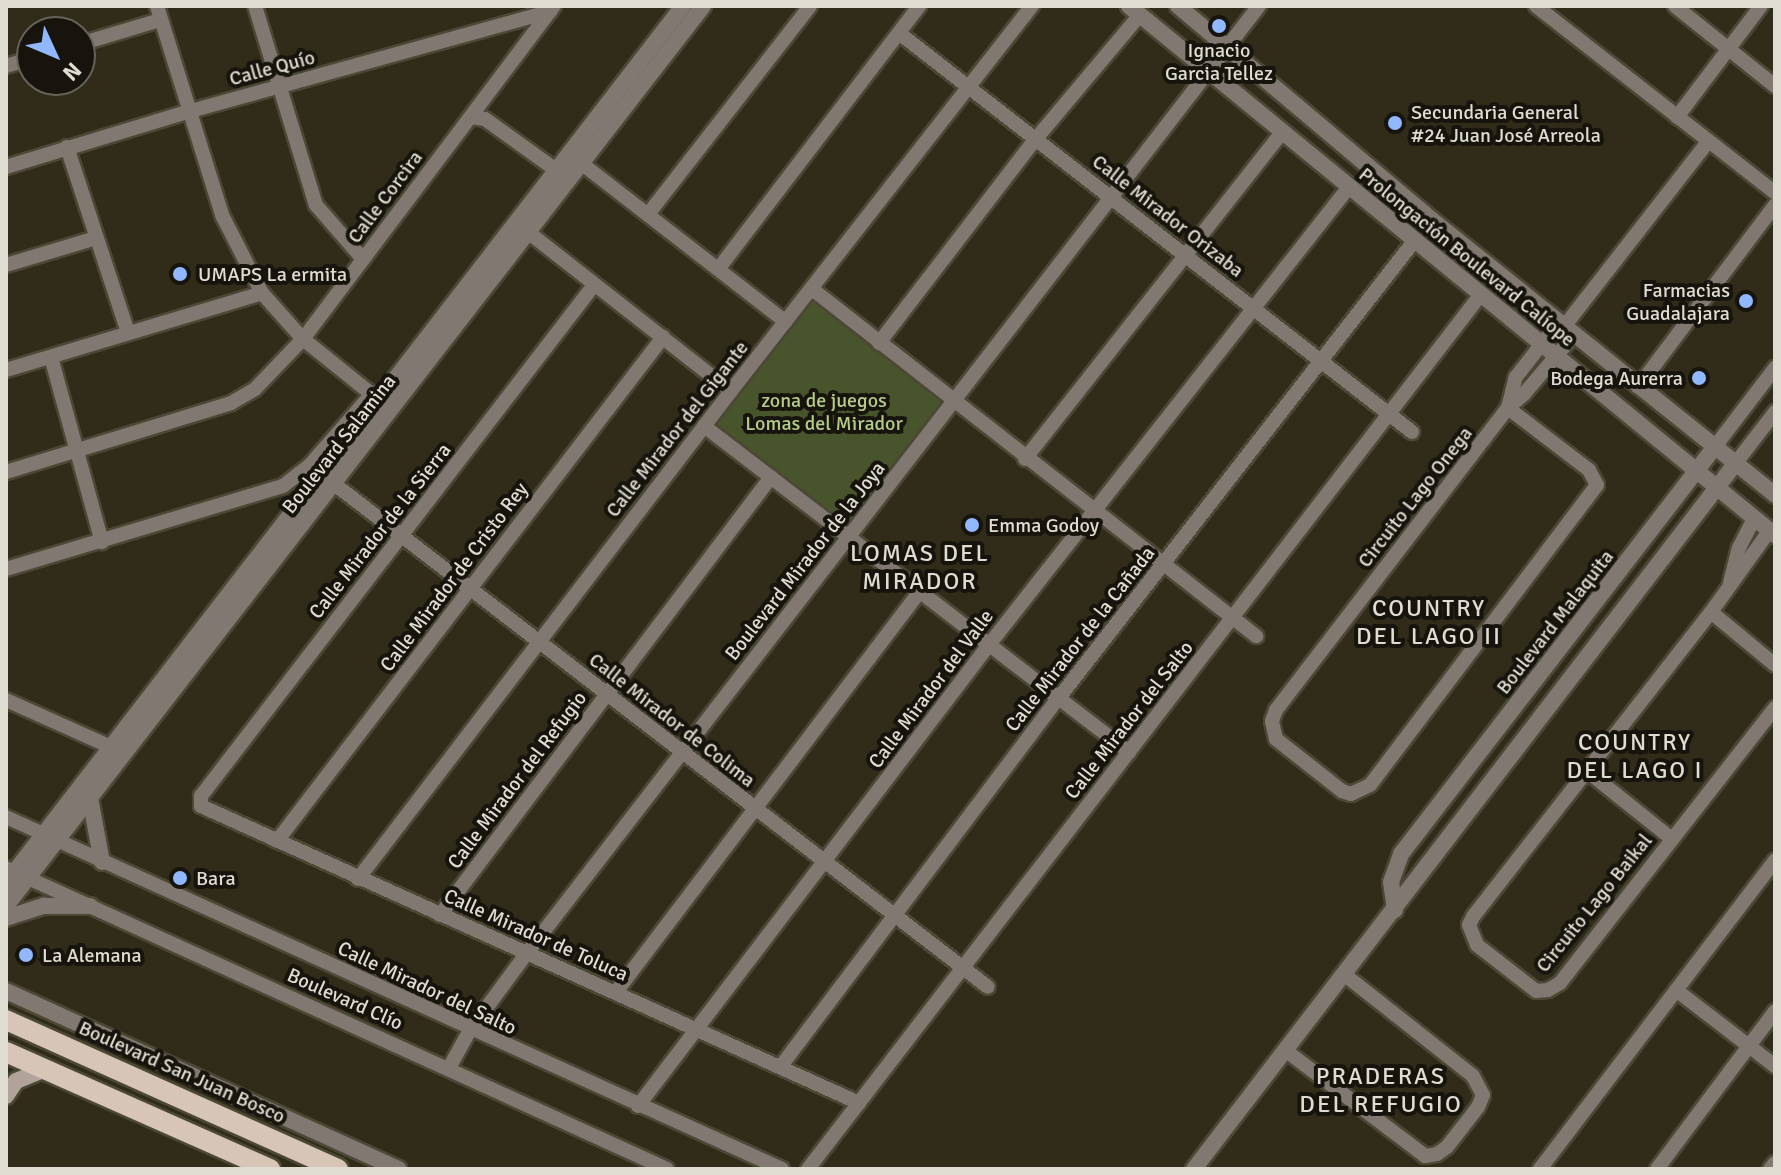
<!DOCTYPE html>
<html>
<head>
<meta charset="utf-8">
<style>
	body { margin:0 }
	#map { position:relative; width:1781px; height:1175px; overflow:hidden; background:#302c19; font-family:Signika,sans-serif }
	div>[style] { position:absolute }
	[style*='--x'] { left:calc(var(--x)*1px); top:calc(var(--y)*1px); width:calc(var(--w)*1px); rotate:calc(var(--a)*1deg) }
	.green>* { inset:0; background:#48542c; transform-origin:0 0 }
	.roads { filter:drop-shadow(2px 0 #4c4836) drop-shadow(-2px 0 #4c4836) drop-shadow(0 2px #4c4836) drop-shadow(0 -2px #4c4836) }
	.minor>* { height:14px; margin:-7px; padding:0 7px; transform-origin:7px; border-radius:7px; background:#817871 }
	.tertiary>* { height:16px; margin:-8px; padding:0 8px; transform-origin:8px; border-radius:8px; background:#817871 }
	.secondary>* { height:16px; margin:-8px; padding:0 8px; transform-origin:8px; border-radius:8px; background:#b1a399 }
	.primary>* { height:20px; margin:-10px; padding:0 10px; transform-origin:10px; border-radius:10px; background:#d7c5b7 }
	.dots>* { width:22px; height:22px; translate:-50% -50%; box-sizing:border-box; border:4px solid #16140c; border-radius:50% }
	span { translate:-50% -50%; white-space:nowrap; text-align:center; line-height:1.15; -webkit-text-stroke:8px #16140c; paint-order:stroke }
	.poi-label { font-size:20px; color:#dfddd1 }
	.left { translate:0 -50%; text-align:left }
	.right { translate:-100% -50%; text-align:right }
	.street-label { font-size:20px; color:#dfddd1 }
	.park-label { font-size:20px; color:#b6cc86 }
	.quarter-label { font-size:24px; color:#dfddd1; letter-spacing:2px }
	.frame { position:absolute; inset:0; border:8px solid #dfddd1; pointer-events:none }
	.north { position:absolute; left:16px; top:16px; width:80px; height:80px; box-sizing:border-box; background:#16140c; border:2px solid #66645b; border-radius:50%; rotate:134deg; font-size:22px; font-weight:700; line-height:32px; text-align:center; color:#dfddd1 }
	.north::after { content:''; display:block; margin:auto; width:28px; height:36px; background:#91b8fd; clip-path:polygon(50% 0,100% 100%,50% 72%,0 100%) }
</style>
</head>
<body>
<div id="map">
	<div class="green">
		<i style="left:807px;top:290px;width:185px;height:173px;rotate:38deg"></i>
	</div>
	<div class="roads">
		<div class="minor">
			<i style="--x:157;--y:6;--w:219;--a:72.7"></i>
			<i style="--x:222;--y:215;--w:88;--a:62.9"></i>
			<i style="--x:262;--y:293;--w:62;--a:48.3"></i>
			<i style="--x:303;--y:339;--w:97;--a:38.8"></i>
			<i style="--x:255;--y:6;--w:208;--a:73"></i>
			<i style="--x:316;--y:205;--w:72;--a:49"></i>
			<i style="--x:1536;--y:6;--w:303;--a:38"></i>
			<i style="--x:1675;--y:6;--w:128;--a:38.7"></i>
			<i style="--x:899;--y:33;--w:650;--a:37.87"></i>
			<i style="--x:80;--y:44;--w:84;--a:-16.7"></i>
			<i style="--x:6;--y:66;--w:27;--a:-17"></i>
			<i style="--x:471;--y:117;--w:14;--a:8"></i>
			<i style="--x:485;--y:119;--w:87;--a:35.7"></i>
			<i style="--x:1677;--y:117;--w:139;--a:-52.9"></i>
			<i style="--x:67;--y:147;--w:196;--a:71.8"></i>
			<i style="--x:581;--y:163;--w:259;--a:37.8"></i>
			<i style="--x:6;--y:167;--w:189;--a:-16.9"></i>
			<i style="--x:187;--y:112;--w:377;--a:-15.5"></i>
			<i style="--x:649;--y:213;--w:262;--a:-52.1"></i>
			<i style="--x:528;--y:232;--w:258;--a:38.1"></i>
			<i style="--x:6;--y:265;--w:94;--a:-16.7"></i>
			<i style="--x:719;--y:268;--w:330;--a:-52.6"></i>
			<i style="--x:594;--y:285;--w:645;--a:127.56"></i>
			<i style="--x:201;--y:796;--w:10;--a:90"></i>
			<i style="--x:201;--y:806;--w:722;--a:24.29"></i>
			<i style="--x:812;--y:289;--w:564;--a:38.01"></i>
			<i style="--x:1563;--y:328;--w:236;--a:-52.1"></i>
			<i style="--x:879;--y:343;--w:256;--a:-52.5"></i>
			<i style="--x:1035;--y:140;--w:163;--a:-50"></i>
			<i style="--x:51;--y:357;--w:192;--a:74.6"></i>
			<i style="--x:6;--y:370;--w:267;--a:-16.7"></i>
			<i style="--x:1638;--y:387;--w:228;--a:-53"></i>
			<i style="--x:1508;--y:408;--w:102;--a:37.4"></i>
			<i style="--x:1589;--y:470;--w:17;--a:62"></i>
			<i style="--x:1597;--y:485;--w:376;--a:127.1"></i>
			<i style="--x:1370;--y:785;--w:21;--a:155"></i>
			<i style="--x:1351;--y:794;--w:9;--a:-162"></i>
			<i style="--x:1342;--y:791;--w:84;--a:-141.8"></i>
			<i style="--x:1276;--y:739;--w:18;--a:-103"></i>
			<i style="--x:1272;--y:721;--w:12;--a:-70"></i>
			<i style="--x:1276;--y:710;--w:381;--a:-52.5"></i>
			<i style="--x:1508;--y:408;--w:21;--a:-41"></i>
			<i style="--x:1524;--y:394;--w:76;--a:-49.8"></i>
			<i style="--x:1508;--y:408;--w:32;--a:-76"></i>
			<i style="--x:1516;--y:377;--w:68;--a:-52.1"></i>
			<i style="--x:704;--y:426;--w:536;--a:37.49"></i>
			<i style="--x:1714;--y:448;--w:101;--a:-52.7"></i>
			<i style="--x:1025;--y:459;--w:416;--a:-51.8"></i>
			<i style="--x:1735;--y:464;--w:66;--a:-52.4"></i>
			<i style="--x:6;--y:472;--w:235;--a:-17"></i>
			<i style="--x:231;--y:403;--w:28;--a:-30"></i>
			<i style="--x:255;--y:389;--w:69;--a:-46.2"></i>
			<i style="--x:303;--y:339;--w:417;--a:-53"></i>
			<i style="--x:333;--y:483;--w:826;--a:37.58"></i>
			<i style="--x:1770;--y:530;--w:101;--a:125.7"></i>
			<i style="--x:1711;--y:612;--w:385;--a:128"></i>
			<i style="--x:1474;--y:915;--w:11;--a:117"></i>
			<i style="--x:1469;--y:925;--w:22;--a:68"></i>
			<i style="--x:1477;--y:945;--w:75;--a:37.9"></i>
			<i style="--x:1536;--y:991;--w:12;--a:-5"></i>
			<i style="--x:1548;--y:990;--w:14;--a:-30"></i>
			<i style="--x:1560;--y:983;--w:349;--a:-52"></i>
			<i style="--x:6;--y:569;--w:289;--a:-16.7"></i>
			<i style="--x:283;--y:486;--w:33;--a:-38"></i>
			<i style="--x:309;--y:466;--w:94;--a:-48.9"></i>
			<i style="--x:1730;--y:583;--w:36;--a:-76"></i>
			<i style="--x:1739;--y:548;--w:34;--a:-63"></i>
			<i style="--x:1711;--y:612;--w:83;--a:39.6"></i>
			<i style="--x:6;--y:700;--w:115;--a:24.1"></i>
			<i style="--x:1587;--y:771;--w:109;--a:38.7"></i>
			<i style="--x:6;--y:817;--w:852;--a:24.4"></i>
			<i style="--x:277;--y:841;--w:635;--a:-52.55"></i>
			<i style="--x:6;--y:868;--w:726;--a:24.48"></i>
			<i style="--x:358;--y:879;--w:614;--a:-52.61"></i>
			<i style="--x:731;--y:391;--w:489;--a:-52"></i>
			<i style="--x:440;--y:915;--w:549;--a:-52.92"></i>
			<i style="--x:1676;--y:990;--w:125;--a:37.5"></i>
			<i style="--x:616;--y:992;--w:503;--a:-52.83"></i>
			<i style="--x:1285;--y:1050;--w:176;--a:37.1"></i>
			<i style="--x:1425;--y:1156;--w:12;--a:-9"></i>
			<i style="--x:1437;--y:1154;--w:12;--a:-35"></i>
			<i style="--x:1447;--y:1147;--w:51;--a:-52.2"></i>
			<i style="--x:1478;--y:1107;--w:13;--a:-67"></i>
			<i style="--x:1483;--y:1095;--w:21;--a:-118"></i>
			<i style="--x:1473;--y:1076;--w:163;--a:-141.7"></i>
			<i style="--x:781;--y:1066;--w:460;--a:-53"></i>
			<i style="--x:1058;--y:699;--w:581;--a:-52.13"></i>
			<i style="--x:449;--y:1068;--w:43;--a:-61.1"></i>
			<i style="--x:470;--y:1030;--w:96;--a:-53.5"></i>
			<i style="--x:527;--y:953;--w:1197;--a:-52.3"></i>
			<i style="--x:638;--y:1106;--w:578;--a:-52.73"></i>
			<i style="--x:988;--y:646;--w:584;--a:-51.82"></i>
			<i style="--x:808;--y:1169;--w:1104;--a:-52.43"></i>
			<i style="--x:1540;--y:1169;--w:388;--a:-52.7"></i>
			<i style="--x:1657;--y:1169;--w:197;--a:-53.2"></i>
			<i style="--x:1770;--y:1169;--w:8;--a:-50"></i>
		</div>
		<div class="tertiary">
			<i style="--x:1129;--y:6;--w:835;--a:39.31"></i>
			<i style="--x:1178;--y:6;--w:332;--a:40.1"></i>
			<i style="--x:1432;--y:220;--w:440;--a:38.7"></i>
			<i style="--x:90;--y:798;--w:65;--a:79.4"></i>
			<i style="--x:6;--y:883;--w:1108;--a:-52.33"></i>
			<i style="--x:6;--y:906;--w:1138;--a:-52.24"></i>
			<i style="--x:1395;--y:910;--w:28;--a:-98"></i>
			<i style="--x:1391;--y:882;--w:30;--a:-70"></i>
			<i style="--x:1401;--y:854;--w:513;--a:-52.37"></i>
			<i style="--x:6;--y:918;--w:40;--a:-18"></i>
			<i style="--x:44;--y:906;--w:46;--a:0"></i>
			<i style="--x:6;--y:991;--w:431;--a:24.4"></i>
			<i style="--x:1194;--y:1169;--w:889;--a:-52.5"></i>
		</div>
		<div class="secondary">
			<i style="--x:6;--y:1096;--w:18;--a:-56"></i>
			<i style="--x:16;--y:1081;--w:31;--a:-22"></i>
		</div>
		<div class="primary">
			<i style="--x:6;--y:1020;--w:364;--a:24.2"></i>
			<i style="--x:6;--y:1052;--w:289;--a:23.9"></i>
		</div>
	</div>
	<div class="dots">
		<i style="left:1219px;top:26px;background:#91b8fd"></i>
		<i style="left:1395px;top:123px;background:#91b8fd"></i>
		<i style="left:180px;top:274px;background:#91b8fd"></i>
		<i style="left:1746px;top:301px;background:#91b8fd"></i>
		<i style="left:1699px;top:378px;background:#91b8fd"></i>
		<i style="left:972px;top:525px;background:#91b8fd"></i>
		<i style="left:180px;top:878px;background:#91b8fd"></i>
		<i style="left:26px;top:955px;background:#91b8fd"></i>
	</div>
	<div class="poi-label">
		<span style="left:1219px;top:62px">Ignacio<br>Garcia Tellez</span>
		<span class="left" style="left:1411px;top:124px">Secundaria General<br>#24 Juan José Arreola</span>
		<span class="left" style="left:198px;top:274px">UMAPS La ermita</span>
		<span class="right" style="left:1730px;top:302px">Farmacias<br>Guadalajara</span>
		<span class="right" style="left:1683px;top:378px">Bodega Aurerra</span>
		<span class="left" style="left:988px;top:525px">Emma Godoy</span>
		<span class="left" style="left:196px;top:878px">Bara</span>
		<span class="left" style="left:42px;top:955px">La Alemana</span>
	</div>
	<div class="street-label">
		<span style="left:272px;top:68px;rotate:-15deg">Calle Quío</span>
		<span style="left:385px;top:197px;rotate:-53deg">Calle Corcira</span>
		<span style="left:1168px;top:216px;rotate:38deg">Calle Mirador Orizaba</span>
		<span style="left:1467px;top:257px;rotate:39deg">Prolongación Boulevard Calíope</span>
		<span style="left:677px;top:429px;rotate:-52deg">Calle Mirador del Gigante</span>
		<span style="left:339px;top:444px;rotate:-52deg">Boulevard Salamina</span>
		<span style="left:1415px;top:497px;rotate:-52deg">Circuito Lago Onega</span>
		<span style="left:380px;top:531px;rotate:-52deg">Calle Mirador de la Sierra</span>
		<span style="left:805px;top:561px;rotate:-52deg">Boulevard Mirador de la Joya</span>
		<span style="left:454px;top:577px;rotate:-53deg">Calle Mirador de Cristo Rey</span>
		<span style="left:1555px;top:622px;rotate:-52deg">Boulevard Malaquita</span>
		<span style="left:1080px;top:639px;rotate:-52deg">Calle Mirador de la Cañada</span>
		<span style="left:931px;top:689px;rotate:-53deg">Calle Mirador del Valle</span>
		<span style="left:672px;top:720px;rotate:38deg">Calle Mirador de Colima</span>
		<span style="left:1129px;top:720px;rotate:-52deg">Calle Mirador del Salto</span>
		<span style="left:517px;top:780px;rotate:-53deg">Calle Mirador del Refugio</span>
		<span style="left:1594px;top:903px;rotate:-51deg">Circuito Lago Baikal</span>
		<span style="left:536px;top:935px;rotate:24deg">Calle Mirador de Toluca</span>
		<span style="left:427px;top:988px;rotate:25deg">Calle Mirador del Salto</span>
		<span style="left:345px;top:999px;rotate:24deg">Boulevard Clío</span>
		<span style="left:182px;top:1072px;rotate:24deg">Boulevard San Juan Bosco</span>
	</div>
	<div class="park-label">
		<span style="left:824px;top:412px">zona de juegos<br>Lomas del Mirador</span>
	</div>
	<div class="quarter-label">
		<span style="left:920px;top:568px">LOMAS DEL<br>MIRADOR</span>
		<span style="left:1429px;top:623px">COUNTRY<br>DEL LAGO II</span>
		<span style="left:1635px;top:757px">COUNTRY<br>DEL LAGO I</span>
		<span style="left:1381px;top:1091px">PRADERAS<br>DEL REFUGIO</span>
	</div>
	<div class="frame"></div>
	<div class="north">N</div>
</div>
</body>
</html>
